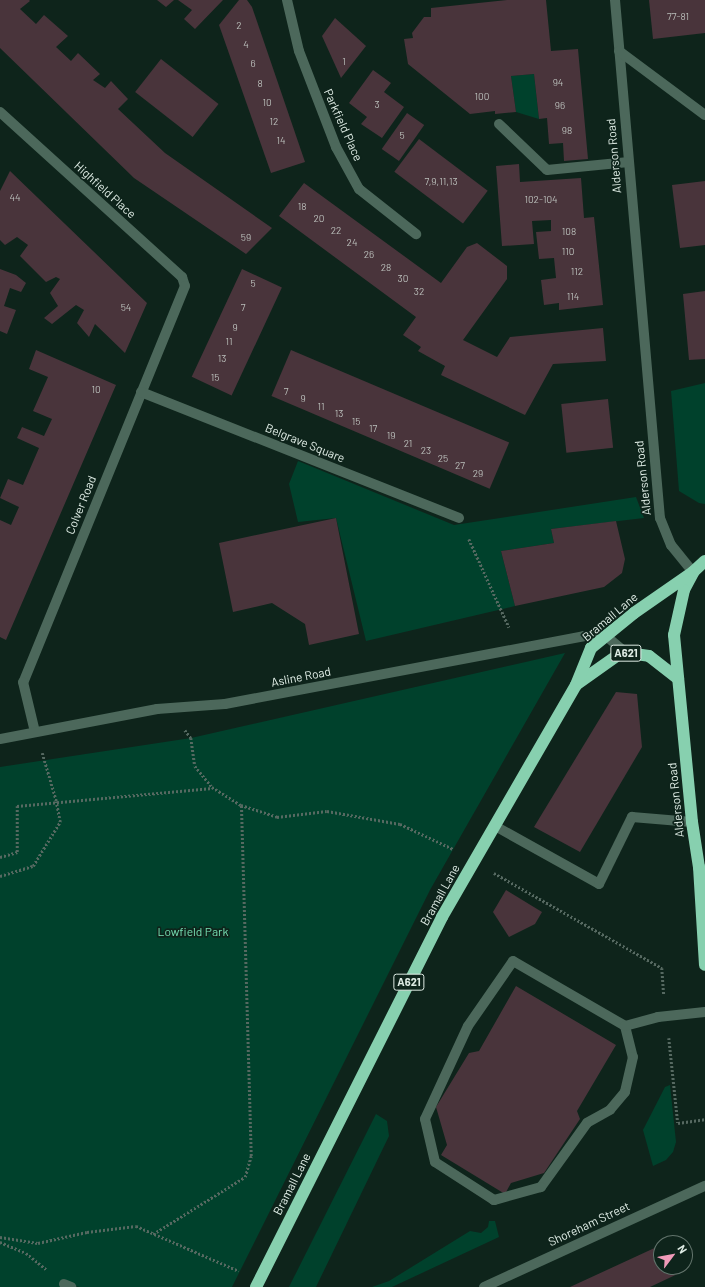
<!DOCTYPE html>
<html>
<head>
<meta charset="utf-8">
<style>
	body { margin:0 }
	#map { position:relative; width:705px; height:1287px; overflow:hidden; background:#0e241b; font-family:Barlow,sans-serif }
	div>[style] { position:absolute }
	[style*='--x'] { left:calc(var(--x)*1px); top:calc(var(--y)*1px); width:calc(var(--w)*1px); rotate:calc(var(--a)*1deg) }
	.green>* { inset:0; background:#00412c }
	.building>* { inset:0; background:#49343b; transform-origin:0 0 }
	.path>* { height:2.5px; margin-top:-1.25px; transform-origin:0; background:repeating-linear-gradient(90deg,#566961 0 2px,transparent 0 4px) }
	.minor>* { height:10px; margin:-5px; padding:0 5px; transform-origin:5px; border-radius:5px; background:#4c685b }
	.highway>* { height:12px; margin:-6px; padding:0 6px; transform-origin:6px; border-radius:6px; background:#87d0af }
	span { translate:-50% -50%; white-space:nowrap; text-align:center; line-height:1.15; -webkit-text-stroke:3.5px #0e241b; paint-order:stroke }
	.number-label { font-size:10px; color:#babeba }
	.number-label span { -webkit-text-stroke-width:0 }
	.shield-label span { padding:1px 3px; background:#0e241b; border:1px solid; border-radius:3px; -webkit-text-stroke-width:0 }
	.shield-label { font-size:11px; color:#dfece5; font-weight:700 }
	.street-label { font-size:12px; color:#dfece5 }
	.park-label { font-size:12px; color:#77e0b4 }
	.north { position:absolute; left:653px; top:1235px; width:40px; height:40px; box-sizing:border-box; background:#0e241b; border:1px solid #62746c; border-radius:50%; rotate:58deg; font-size:11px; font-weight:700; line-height:16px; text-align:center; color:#dfece5 }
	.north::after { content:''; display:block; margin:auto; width:14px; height:18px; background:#ef9ab8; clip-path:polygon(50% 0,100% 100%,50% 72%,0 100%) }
</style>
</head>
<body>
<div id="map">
	<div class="green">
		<i style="clip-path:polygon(534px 74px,539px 119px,516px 112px,511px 76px)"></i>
		<i style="clip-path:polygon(705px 383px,705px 504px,699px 503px,679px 491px,671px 391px)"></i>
		<i style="clip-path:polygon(298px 461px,454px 525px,636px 497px,644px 518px,551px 529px,554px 543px,501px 551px,515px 606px,366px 641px,336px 518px,298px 522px,289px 484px)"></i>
		<i style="clip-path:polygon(565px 653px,430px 890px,232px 1287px,80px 1287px,64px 1284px,60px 1287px,0 1287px,0 767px,191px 738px)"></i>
		<i style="clip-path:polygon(670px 1085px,676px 1142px,673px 1152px,666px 1160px,653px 1166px,643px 1130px,665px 1087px)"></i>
		<i style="clip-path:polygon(376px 1114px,387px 1121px,389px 1136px,316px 1287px,289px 1287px)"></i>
		<i style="clip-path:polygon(489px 1221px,495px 1221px,499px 1237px,392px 1287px,372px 1287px,389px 1281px,470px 1231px,481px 1233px,488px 1227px)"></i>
	</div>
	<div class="building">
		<i style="clip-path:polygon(0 0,29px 0,30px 1px,20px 9px,36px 24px,44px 15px,68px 36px,56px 47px,71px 61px,78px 53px,100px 74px,93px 80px,105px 88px,111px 81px,128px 99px,118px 109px,165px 153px,272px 228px,246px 254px,134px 178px,0 48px)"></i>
		<i style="clip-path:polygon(157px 0,174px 0,166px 7px)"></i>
		<i style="clip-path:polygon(178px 0,223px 0,195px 29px,184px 19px,192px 10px)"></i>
		<i style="clip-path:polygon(239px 0,247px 0,252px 7px,305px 162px,271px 173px,219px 25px)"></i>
		<i style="clip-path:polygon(507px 0,546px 0,551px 51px,578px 49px,588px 159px,564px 161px,563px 143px,549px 144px,547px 118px,539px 119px,534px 74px,511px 76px,516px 112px,495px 114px,495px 111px,470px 114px,408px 64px,404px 39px,413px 38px,412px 33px,424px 17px,431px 17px,431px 8px)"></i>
		<i style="clip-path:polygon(649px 0,705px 0,705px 33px,653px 39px)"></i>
		<i style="clip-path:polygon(335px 18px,366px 46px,341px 78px,322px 36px)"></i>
		<i style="left:161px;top:59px;width:73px;height:42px;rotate:38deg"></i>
		<i style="clip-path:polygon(373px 70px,391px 83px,384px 92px,404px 107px,382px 138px,361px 124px,367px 117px,349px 103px)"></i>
		<i style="left:407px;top:113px;width:21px;height:44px;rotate:35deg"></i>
		<i style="left:419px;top:139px;width:86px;height:41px;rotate:37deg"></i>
		<i style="clip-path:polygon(519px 164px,520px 182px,581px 178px,584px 218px,594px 217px,603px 305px,559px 310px,559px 303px,544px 305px,541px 280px,556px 278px,554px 258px,539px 259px,536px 232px,551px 231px,551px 220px,532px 221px,534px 244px,502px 246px,496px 166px)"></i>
		<i style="clip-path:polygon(10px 171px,147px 303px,125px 353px,95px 324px,89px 337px,77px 323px,84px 310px,76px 305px,52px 324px,44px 318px,58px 306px,50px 293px,60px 279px,56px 277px,46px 282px,20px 256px,28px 245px,17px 237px,5px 245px,0 240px,0 191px)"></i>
		<i style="clip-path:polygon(705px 181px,705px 245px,680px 248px,672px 185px)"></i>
		<i style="clip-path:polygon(304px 183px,441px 283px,467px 247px,477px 243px,507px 266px,507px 279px,463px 340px,497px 357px,510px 337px,603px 328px,606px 361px,553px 364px,525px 415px,441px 375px,445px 366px,418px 351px,421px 347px,403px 335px,416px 317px,279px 216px)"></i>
		<i style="clip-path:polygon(0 269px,16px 275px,26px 283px,21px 292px,10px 288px,4px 306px,16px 310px,7px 334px,0 331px)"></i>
		<i style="left:242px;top:269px;width:44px;height:119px;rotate:25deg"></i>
		<i style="clip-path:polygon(705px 291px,705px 359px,689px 360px,683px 294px)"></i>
		<i style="clip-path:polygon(36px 350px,116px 385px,6px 640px,0 637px,0 520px,11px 525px,19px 507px,0 498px,8px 479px,23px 485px,39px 448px,17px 438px,22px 427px,44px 436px,52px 419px,33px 411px,48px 377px,29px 369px)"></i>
		<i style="left:291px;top:350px;width:237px;height:50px;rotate:23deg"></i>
		<i style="left:608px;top:399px;width:49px;height:47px;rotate:84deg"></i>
		<i style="clip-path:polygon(336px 518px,359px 634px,309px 645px,305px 624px,272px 603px,233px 612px,219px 543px)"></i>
		<i style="clip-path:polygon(616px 521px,625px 559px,622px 573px,604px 587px,515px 606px,501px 551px,554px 543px,551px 529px)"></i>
		<i style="clip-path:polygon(616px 692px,637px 694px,642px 747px,580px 852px,534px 827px)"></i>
		<i style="clip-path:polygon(506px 890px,542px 912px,535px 924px,509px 937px,493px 912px)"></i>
		<i style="clip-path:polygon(516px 986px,616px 1045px,577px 1111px,580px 1119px,544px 1173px,511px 1183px,505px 1194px,441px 1155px,447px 1145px,436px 1107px,469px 1053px,479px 1051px)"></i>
		<i style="clip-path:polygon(661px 1245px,661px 1267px,684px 1267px,686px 1270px,650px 1287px,570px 1287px)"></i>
	</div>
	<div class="path">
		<i style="--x:469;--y:539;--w:97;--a:65.6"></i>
		<i style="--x:185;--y:730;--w:10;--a:53"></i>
		<i style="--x:191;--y:738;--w:28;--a:82"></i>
		<i style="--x:195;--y:766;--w:27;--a:51"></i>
		<i style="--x:212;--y:787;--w:34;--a:32"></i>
		<i style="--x:241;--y:805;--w:38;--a:18"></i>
		<i style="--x:277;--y:817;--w:50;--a:-6.8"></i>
		<i style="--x:327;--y:811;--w:74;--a:10.1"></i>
		<i style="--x:400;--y:824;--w:59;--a:25.3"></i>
		<i style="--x:0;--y:857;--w:18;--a:-16"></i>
		<i style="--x:17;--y:852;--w:46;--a:-90"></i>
		<i style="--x:17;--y:806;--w:196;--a:-5.3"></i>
		<i style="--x:494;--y:873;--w:193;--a:29.5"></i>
		<i style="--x:662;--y:968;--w:26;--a:86"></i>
		<i style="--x:0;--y:876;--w:34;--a:-17"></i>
		<i style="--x:33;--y:866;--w:52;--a:-58.5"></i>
		<i style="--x:60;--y:822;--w:21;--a:-101"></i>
		<i style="--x:56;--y:801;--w:50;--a:-106.3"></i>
		<i style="--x:669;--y:1038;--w:85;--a:84"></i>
		<i style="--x:678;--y:1123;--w:27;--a:-8"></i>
		<i style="--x:153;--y:1234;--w:108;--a:-31.8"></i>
		<i style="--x:245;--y:1177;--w:22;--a:-74"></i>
		<i style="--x:251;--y:1156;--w:351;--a:-91.6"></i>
		<i style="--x:0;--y:1237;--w:38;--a:9"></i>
		<i style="--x:38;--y:1243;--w:50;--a:-12.7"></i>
		<i style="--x:87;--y:1232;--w:49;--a:-7"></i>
		<i style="--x:136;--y:1226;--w:112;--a:23.6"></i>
		<i style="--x:0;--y:1242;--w:28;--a:23"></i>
		<i style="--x:26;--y:1253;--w:27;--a:39"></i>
	</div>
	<div class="minor">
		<i style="--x:287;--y:0;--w:52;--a:76.8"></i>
		<i style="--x:299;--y:51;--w:103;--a:68.9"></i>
		<i style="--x:336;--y:147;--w:48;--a:61.3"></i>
		<i style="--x:359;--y:189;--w:73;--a:38.3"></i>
		<i style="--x:615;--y:0;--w:520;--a:85.04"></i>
		<i style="--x:660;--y:518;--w:29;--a:68"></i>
		<i style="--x:671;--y:545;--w:35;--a:51"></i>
		<i style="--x:619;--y:51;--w:107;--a:36.7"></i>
		<i style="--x:0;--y:112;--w:246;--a:42.2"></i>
		<i style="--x:182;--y:277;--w:9;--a:72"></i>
		<i style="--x:185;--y:286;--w:428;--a:112.2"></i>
		<i style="--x:23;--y:682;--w:51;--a:76.5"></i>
		<i style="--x:499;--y:124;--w:66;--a:43.8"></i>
		<i style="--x:547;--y:170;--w:82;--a:-5.6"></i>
		<i style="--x:141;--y:392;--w:342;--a:21.6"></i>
		<i style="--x:0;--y:739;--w:160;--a:-10.8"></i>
		<i style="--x:157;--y:709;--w:68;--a:-4.2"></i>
		<i style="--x:225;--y:704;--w:365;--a:-10.7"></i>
		<i style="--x:584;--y:636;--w:22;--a:0"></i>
		<i style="--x:606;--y:636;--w:26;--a:40"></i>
		<i style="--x:495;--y:826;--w:119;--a:29.1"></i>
		<i style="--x:599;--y:884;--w:75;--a:-63.8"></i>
		<i style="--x:632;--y:817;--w:60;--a:4.8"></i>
		<i style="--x:625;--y:1026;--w:32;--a:76"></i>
		<i style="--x:633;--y:1057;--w:36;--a:103"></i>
		<i style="--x:625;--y:1092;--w:23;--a:130"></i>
		<i style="--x:610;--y:1110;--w:26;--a:151"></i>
		<i style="--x:587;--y:1123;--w:79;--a:125.7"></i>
		<i style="--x:541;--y:1187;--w:49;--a:164.5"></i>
		<i style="--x:494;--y:1200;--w:70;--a:-147.2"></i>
		<i style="--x:435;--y:1162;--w:44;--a:-103.1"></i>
		<i style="--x:425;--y:1119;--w:102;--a:-65.2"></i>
		<i style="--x:468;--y:1026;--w:79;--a:-55.3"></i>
		<i style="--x:513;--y:961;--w:129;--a:30.1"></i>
		<i style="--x:625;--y:1026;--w:34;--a:-15"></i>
		<i style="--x:658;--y:1017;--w:47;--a:-6.1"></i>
		<i style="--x:64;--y:1284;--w:8;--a:23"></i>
		<i style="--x:484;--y:1287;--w:243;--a:-24.6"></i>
	</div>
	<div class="highway">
		<i style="--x:693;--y:573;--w:19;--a:118"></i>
		<i style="--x:684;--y:590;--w:46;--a:102.5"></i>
		<i style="--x:674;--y:635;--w:188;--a:84.5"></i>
		<i style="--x:692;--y:822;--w:46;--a:81.2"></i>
		<i style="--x:699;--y:867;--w:98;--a:86.5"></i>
		<i style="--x:577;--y:684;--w:50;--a:-35.3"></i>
		<i style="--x:618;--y:655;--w:10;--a:-11"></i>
		<i style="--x:628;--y:653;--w:21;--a:8"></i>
		<i style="--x:649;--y:656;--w:37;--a:38"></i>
		<i style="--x:256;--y:1287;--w:414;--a:-63.3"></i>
		<i style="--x:442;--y:917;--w:268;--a:-60"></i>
		<i style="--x:576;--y:685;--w:40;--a:-68"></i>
		<i style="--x:591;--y:648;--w:55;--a:-39.1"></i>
		<i style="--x:634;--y:613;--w:72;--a:-34.8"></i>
		<i style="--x:693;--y:572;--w:16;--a:-43"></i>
	</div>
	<div class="number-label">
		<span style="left:678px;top:17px">77-81</span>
		<span style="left:239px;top:26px">2</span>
		<span style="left:246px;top:45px">4</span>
		<span style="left:344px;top:62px">1</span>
		<span style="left:253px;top:64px">6</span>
		<span style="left:558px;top:83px">94</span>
		<span style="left:260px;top:84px">8</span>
		<span style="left:482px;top:97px">100</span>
		<span style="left:267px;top:103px">10</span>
		<span style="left:377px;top:105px">3</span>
		<span style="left:560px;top:106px">96</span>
		<span style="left:274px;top:122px">12</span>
		<span style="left:567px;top:131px">98</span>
		<span style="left:402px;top:136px">5</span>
		<span style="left:281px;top:141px">14</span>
		<span style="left:441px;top:182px">7,9,11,13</span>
		<span style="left:15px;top:198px">44</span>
		<span style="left:541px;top:200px">102-104</span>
		<span style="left:302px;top:207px">18</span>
		<span style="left:319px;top:219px">20</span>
		<span style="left:336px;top:231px">22</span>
		<span style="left:569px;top:232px">108</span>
		<span style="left:246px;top:238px">59</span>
		<span style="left:352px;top:243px">24</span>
		<span style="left:568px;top:252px">110</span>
		<span style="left:369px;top:255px">26</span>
		<span style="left:386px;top:268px">28</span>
		<span style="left:577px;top:272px">112</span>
		<span style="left:403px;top:279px">30</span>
		<span style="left:253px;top:284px">5</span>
		<span style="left:419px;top:292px">32</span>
		<span style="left:573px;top:297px">114</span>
		<span style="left:126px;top:308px">54</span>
		<span style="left:243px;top:308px">7</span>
		<span style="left:235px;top:328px">9</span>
		<span style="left:229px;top:342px">11</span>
		<span style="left:222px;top:359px">13</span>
		<span style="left:215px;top:378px">15</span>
		<span style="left:96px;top:390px">10</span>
		<span style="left:286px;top:392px">7</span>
		<span style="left:303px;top:399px">9</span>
		<span style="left:321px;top:407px">11</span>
		<span style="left:339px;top:414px">13</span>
		<span style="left:356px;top:422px">15</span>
		<span style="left:373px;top:429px">17</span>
		<span style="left:391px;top:436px">19</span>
		<span style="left:408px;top:444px">21</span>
		<span style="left:426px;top:451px">23</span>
		<span style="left:443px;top:459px">25</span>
		<span style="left:460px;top:466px">27</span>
		<span style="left:478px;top:474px">29</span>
	</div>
	<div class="shield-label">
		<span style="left:626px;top:653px">A621</span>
		<span style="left:409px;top:982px">A621</span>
	</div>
	<div class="street-label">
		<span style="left:343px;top:125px;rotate:66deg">Parkfield Place</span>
		<span style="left:614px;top:156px;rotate:-95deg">Alderson Road</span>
		<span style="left:105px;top:190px;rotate:42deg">Highfield Place</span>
		<span style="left:305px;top:443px;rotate:22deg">Belgrave Square</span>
		<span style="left:643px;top:478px;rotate:-96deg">Alderson Road</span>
		<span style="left:81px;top:505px;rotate:-68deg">Colver Road</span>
		<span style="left:610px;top:617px;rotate:-40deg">Bramall Lane</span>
		<span style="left:301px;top:677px;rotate:-11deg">Asline Road</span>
		<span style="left:676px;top:800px;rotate:-96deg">Alderson Road</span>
		<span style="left:440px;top:895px;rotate:-61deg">Bramall Lane</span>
		<span style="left:292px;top:1184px;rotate:-63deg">Bramall Lane</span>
		<span style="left:589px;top:1224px;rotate:-25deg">Shoreham Street</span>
	</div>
	<div class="park-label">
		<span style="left:193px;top:932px">Lowfield Park</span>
	</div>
	<div class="north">N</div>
</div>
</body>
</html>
